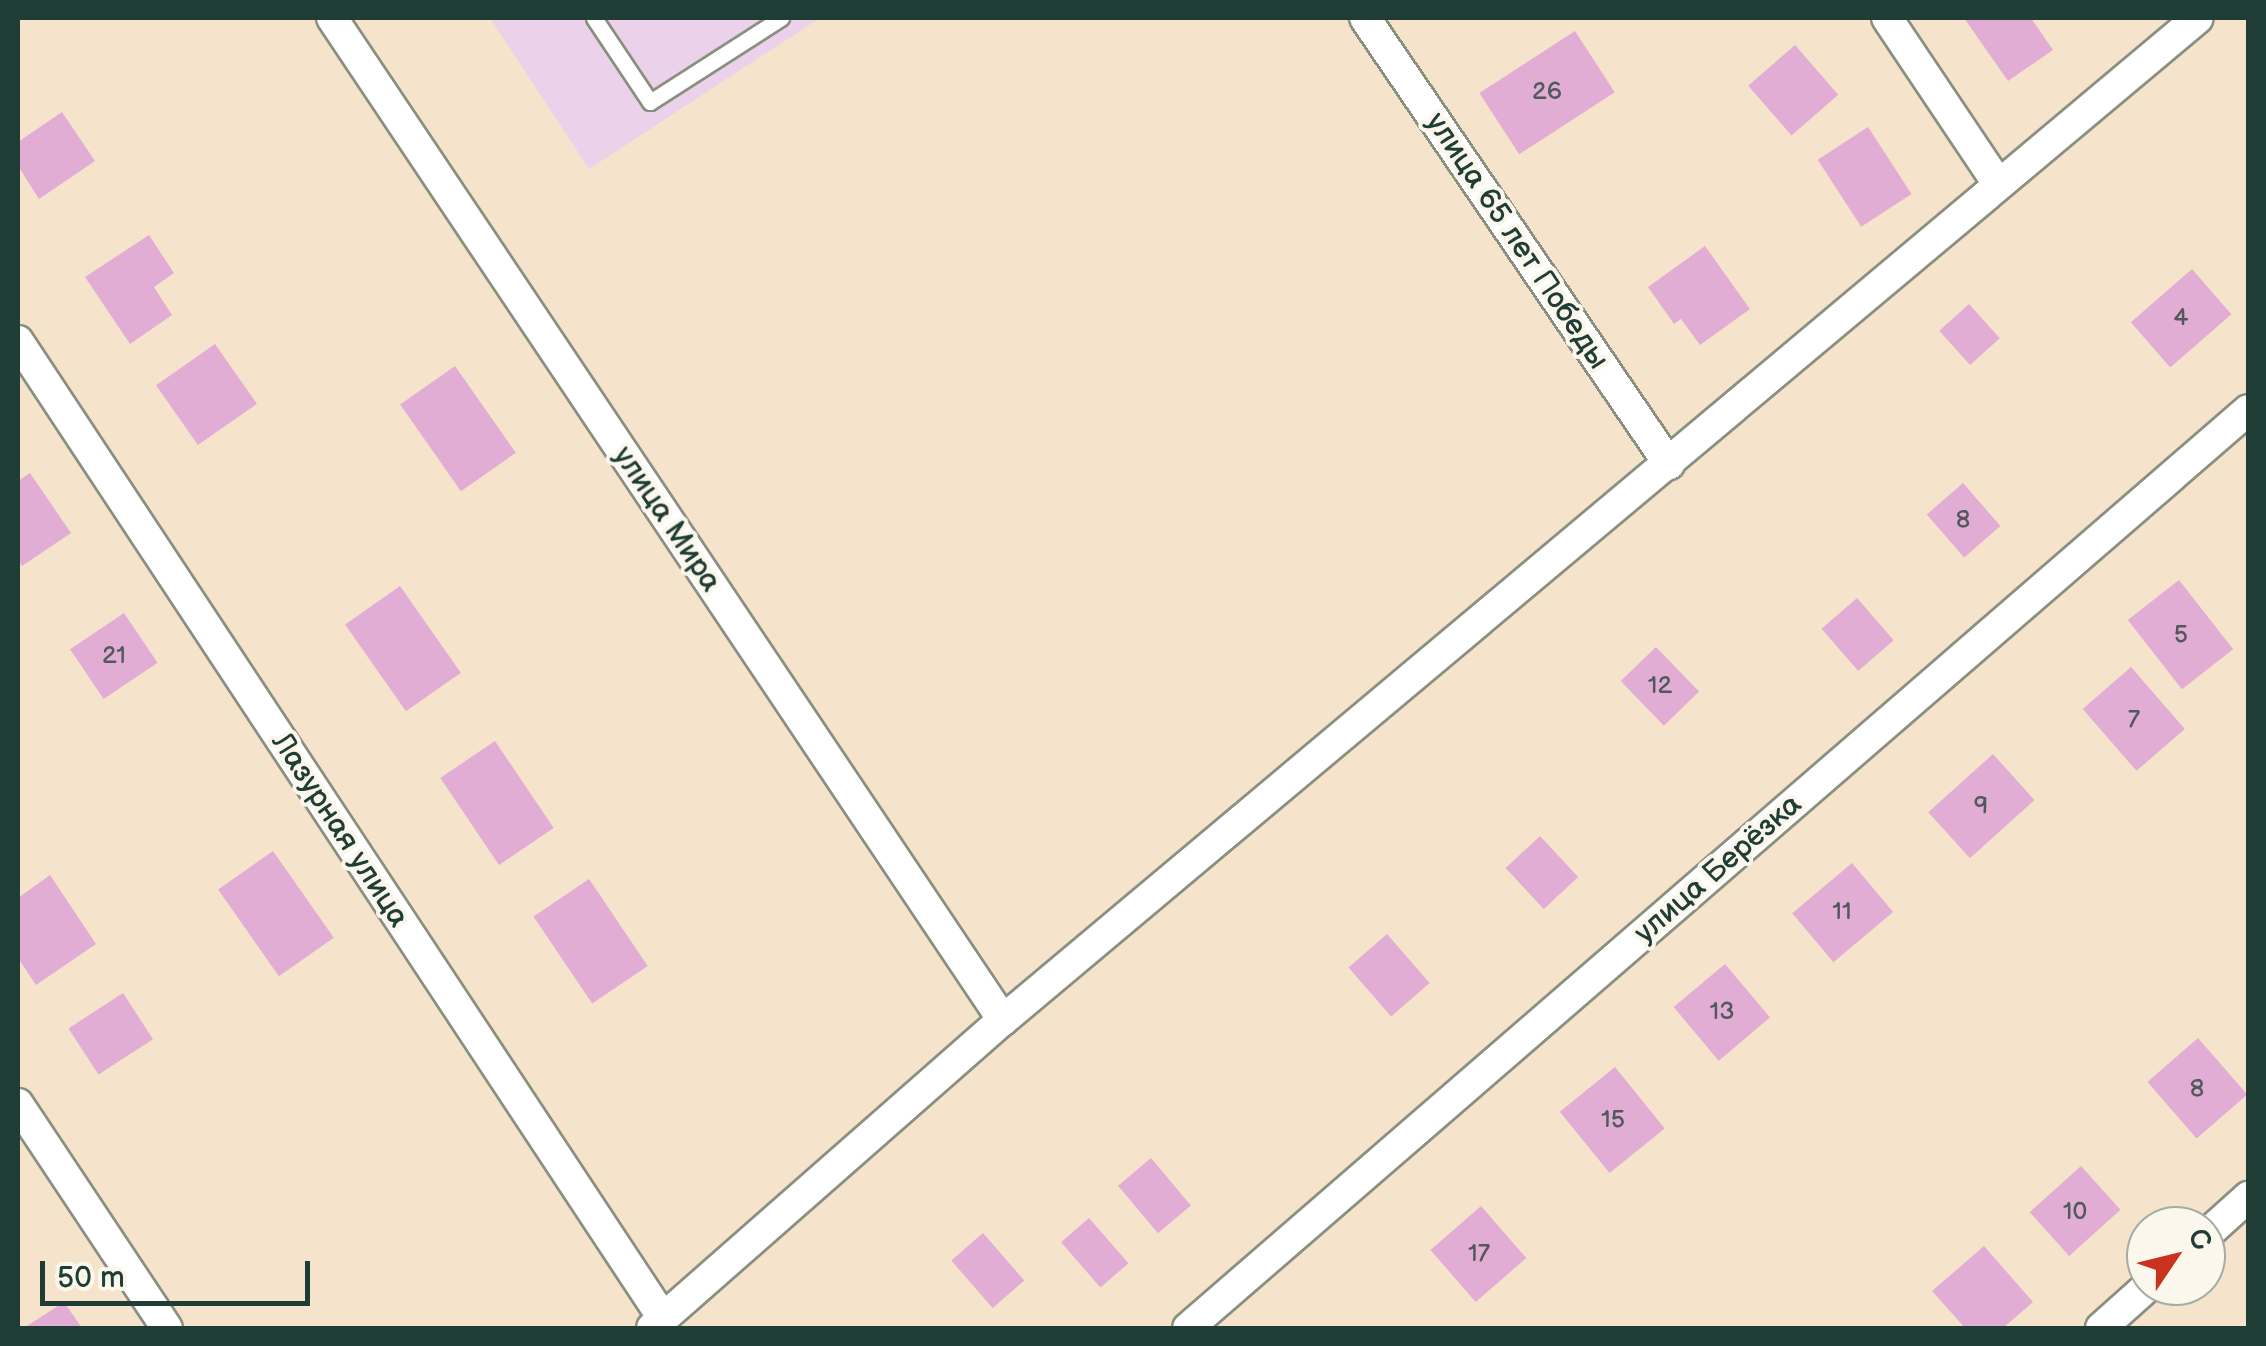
<!DOCTYPE html>
<html>
<head>
<meta charset="utf-8">
<style>
	body { margin:0 }
	#map { position:relative; width:2266px; height:1346px; overflow:hidden; background:#f6e3cc; font-family:"Balsamiq Sans",sans-serif }
	div>[style] { position:absolute }
	[style*='--x'] { left:calc(var(--x)*1px); top:calc(var(--y)*1px); width:calc(var(--w)*1px); rotate:calc(var(--a)*1deg) }
	.built>* { inset:0; background:#ecd1ea }
	.building>* { inset:0; background:#e2add4; transform-origin:0 0 }
	.roads { filter:drop-shadow(2px 0 #8a9080) drop-shadow(-2px 0 #8a9080) drop-shadow(0 2px #8a9080) drop-shadow(0 -2px #8a9080) }
	.lane>* { height:15px; margin:-7.5px; padding:0 7.5px; transform-origin:7.5px; border-radius:7.5px; background:#fff }
	.street>* { height:30px; margin:-15px; padding:0 15px; transform-origin:15px; border-radius:15px; background:#fff }
	span { translate:-50% -50%; white-space:nowrap; text-align:center; line-height:1.15; -webkit-text-stroke:8px #fbf7ec; paint-order:stroke }
	.number-label { font-size:25px; color:#50595c }
	.number-label span { -webkit-text-stroke-width:0 }
	.street-label { font-size:30px; color:#1f3d34 }
	.frame { position:absolute; inset:0; border:20px solid #1f3d34; pointer-events:none }
	.north { position:absolute; left:2126px; top:1206px; width:100px; height:100px; box-sizing:border-box; background:#fbf7ec; border:2px solid #a3ada2; border-radius:50%; rotate:55deg; font-size:28px; font-weight:700; line-height:40px; text-align:center; color:#1f3d34 }
	.north::after { content:''; display:block; margin:auto; width:35px; height:45px; background:#c8321e; clip-path:polygon(50% 0,100% 100%,50% 72%,0 100%) }
	.scale { position:absolute; left:40px; top:1261px; width:270px; height:45px; box-sizing:border-box; border:5px solid #1f3d34; border-top:0; padding-left:12px; font-size:30px; line-height:35px; white-space:nowrap; color:#1f3d34; -webkit-text-stroke:8px #fbf7ec; paint-order:stroke }
</style>
</head>
<body>
<div id="map">
	<div class="built">
		<i style="clip-path:polygon(490px 18px,820px 18px,589px 169px)"></i>
	</div>
	<div class="building">
		<i style="clip-path:polygon(1964px 18px,2031px 18px,2053px 50px,2008px 81px)"></i>
		<i style="left:1575px;top:31px;width:73px;height:114px;rotate:57deg"></i>
		<i style="left:1795px;top:45px;width:66px;height:62px;rotate:49deg"></i>
		<i style="clip-path:polygon(62px 112px,95px 161px,39px 199px,18px 166px,18px 142px)"></i>
		<i style="left:1868px;top:127px;width:80px;height:60px;rotate:57deg"></i>
		<i style="clip-path:polygon(149px 235px,174px 273px,154px 287px,172px 315px,130px 344px,85px 277px)"></i>
		<i style="clip-path:polygon(1705px 246px,1750px 309px,1700px 345px,1681px 319px,1674px 324px,1648px 287px)"></i>
		<i style="left:2192px;top:269px;width:60px;height:81px;rotate:49deg"></i>
		<i style="left:1969px;top:304px;width:46px;height:40px;rotate:48deg"></i>
		<i style="left:215px;top:344px;width:73px;height:72px;rotate:55deg"></i>
		<i style="left:455px;top:366px;width:106px;height:67px;rotate:55deg"></i>
		<i style="clip-path:polygon(30px 473px,71px 533px,22px 566px,18px 560px,18px 481px)"></i>
		<i style="left:1963px;top:483px;width:57px;height:48px;rotate:49deg"></i>
		<i style="left:2179px;top:580px;width:88px;height:65px;rotate:52deg"></i>
		<i style="left:400px;top:586px;width:106px;height:67px;rotate:55deg"></i>
		<i style="left:1857px;top:598px;width:56px;height:47px;rotate:49deg"></i>
		<i style="left:124px;top:613px;width:60px;height:65px;rotate:56deg"></i>
		<i style="left:1656px;top:647px;width:62px;height:49px;rotate:46deg"></i>
		<i style="left:2131px;top:667px;width:82px;height:64px;rotate:49deg"></i>
		<i style="left:495px;top:741px;width:105px;height:66px;rotate:56deg"></i>
		<i style="left:1993px;top:754px;width:62px;height:87px;rotate:48deg"></i>
		<i style="left:1540px;top:836px;width:56px;height:47px;rotate:47deg"></i>
		<i style="left:273px;top:851px;width:106px;height:67px;rotate:55deg"></i>
		<i style="left:1852px;top:863px;width:64px;height:78px;rotate:50deg"></i>
		<i style="clip-path:polygon(50px 875px,96px 944px,36px 985px,18px 958px,18px 898px)"></i>
		<i style="left:589px;top:879px;width:105px;height:67px;rotate:56deg"></i>
		<i style="left:1387px;top:934px;width:65px;height:51px;rotate:49deg"></i>
		<i style="left:1725px;top:964px;width:70px;height:67px;rotate:50deg"></i>
		<i style="left:123px;top:993px;width:55px;height:65px;rotate:57deg"></i>
		<i style="left:2198px;top:1038px;width:75px;height:67px;rotate:49deg"></i>
		<i style="left:1615px;top:1067px;width:79px;height:71px;rotate:51deg"></i>
		<i style="left:1151px;top:1158px;width:62px;height:43px;rotate:50deg"></i>
		<i style="left:2081px;top:1166px;width:59px;height:69px;rotate:48deg"></i>
		<i style="left:1481px;top:1206px;width:69px;height:67px;rotate:49deg"></i>
		<i style="left:1089px;top:1218px;width:60px;height:37px;rotate:49deg"></i>
		<i style="left:983px;top:1233px;width:63px;height:42px;rotate:49deg"></i>
		<i style="clip-path:polygon(1984px 1246px,2033px 1302px,2003px 1328px,1965px 1328px,1932px 1291px)"></i>
		<i style="clip-path:polygon(64px 1302px,82px 1328px,24px 1328px)"></i>
	</div>
	<div class="roads">
		<div class="lane">
			<i style="--x:594;--y:18;--w:101;--a:56.3"></i>
			<i style="--x:650;--y:102;--w:156;--a:-32.7"></i>
		</div>
		<div class="street">
			<i style="--x:332;--y:18;--w:1206;--a:56.19"></i>
			<i style="--x:1365;--y:18;--w:540;--a:55.72"></i>
			<i style="--x:1887;--y:18;--w:200;--a:56.2"></i>
			<i style="--x:18;--y:341;--w:1171;--a:56.57"></i>
			<i style="--x:18;--y:1104;--w:269;--a:56.4"></i>
			<i style="--x:2206;--y:1235;--w:57;--a:-42.1"></i>
			<i style="--x:652;--y:1328;--w:467;--a:-41.3"></i>
			<i style="--x:1003;--y:1020;--w:1559;--a:-39.98"></i>
			<i style="--x:1188;--y:1328;--w:1402;--a:-40.89"></i>
			<i style="--x:2101;--y:1328;--w:63;--a:-41.8"></i>
		</div>
	</div>
	<div class="number-label">
		<span style="left:1547px;top:92px">26</span>
		<span style="left:2181px;top:318px">4</span>
		<span style="left:1963px;top:520px">8</span>
		<span style="left:2181px;top:635px">5</span>
		<span style="left:114px;top:656px">21</span>
		<span style="left:1660px;top:686px">12</span>
		<span style="left:2134px;top:720px">7</span>
		<span style="left:1981px;top:806px">9</span>
		<span style="left:1842px;top:912px">11</span>
		<span style="left:1722px;top:1012px">13</span>
		<span style="left:2197px;top:1089px">8</span>
		<span style="left:1613px;top:1120px">15</span>
		<span style="left:2075px;top:1212px">10</span>
		<span style="left:1479px;top:1254px">17</span>
	</div>
	<div class="street-label">
		<span style="left:1517px;top:241px;rotate:56deg">улица 65 лет Победы</span>
		<span style="left:667px;top:519px;rotate:56deg">улица Мира</span>
		<span style="left:340px;top:830px;rotate:57deg">Лазурная улица</span>
		<span style="left:1718px;top:869px;rotate:-41deg">улица Берёзка</span>
	</div>
	<div class="frame"></div>
	<div class="north">С</div>
	<div class="scale">50 m</div>
</div>
</body>
</html>
